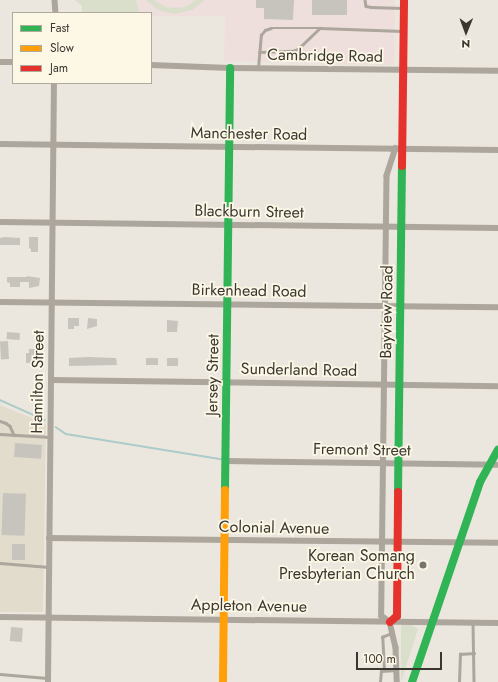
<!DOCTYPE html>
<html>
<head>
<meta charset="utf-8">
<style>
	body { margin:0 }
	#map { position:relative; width:498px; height:682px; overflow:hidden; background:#ebe7de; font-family:Jost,sans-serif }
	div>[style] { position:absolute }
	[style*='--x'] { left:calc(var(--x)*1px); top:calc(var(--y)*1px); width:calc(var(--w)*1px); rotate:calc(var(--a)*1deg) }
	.industrial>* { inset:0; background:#e2dccd }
	.education>* { inset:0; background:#efdfdc }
	.green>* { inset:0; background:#d9dfcb }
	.stream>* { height:1.5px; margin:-0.75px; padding:0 0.75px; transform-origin:0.75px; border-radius:0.75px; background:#adcbc8 }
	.building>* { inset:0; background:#c7c4be; transform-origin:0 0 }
	.lane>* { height:2.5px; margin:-1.25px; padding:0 1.25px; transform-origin:1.25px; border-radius:1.25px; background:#ada69d }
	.street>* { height:5.5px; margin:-2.75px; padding:0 2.75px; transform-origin:2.75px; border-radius:2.75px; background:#ada69d }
	.fast>* { height:8px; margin:-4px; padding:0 4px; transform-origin:4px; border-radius:4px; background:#30b455 }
	.slow>* { height:8px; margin:-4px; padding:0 4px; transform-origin:4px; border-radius:4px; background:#ff9f0a }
	.jam>* { height:8px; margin:-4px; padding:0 4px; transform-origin:4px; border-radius:4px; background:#e5322d }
	.dots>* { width:11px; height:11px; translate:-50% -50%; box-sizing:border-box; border:2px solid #fdf7e6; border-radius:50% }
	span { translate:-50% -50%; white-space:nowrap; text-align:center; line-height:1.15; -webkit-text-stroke:3.5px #fdf7e6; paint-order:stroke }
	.street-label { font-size:16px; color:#3a3731 }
	.poi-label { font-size:16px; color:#3a3731 }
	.right { translate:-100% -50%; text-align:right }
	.legend { position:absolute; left:12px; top:12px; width:140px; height:72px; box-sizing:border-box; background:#fdf7e6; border:1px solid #afaa9e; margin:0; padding:5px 7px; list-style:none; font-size:12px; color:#3a3731 }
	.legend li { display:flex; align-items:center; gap:8px; height:20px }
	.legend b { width:20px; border:1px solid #afaa9e }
	.north { position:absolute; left:446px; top:12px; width:40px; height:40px; -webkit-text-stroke:3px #fdf7e6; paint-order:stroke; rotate:181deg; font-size:11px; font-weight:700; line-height:16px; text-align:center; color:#3a3731 }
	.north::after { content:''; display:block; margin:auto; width:14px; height:18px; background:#3a3731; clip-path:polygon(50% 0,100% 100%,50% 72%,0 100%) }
	.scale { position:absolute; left:356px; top:652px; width:86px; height:18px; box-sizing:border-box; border:2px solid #3a3731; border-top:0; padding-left:5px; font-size:12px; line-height:14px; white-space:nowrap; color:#3a3731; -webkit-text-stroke:3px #fdf7e6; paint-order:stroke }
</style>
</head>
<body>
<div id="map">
	<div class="industrial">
		<i style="clip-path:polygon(0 405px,46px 424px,43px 612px,0 612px)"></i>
	</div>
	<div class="education">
		<i style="clip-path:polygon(136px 0,395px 0,394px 65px,224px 61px,225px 16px,151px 16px,151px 13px,139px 13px)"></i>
	</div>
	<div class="green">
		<i style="clip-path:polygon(75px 0,136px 0,139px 13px,82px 13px,82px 6px)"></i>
		<i style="clip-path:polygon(146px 0,154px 0,166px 7px,175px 8px,185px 7px,196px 0,205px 0,192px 10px,175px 14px,158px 10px)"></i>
		<i style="clip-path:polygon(403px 624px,410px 624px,418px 629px,401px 682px,401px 626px)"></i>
	</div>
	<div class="stream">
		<i style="--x:0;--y:400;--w:49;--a:24"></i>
		<i style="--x:56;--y:427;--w:12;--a:35"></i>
		<i style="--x:66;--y:434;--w:157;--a:9.2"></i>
	</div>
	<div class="building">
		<i style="clip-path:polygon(256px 0,294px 0,293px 20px,264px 19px,264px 8px,256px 8px)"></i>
		<i style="left:312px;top:0;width:35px;height:15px"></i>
		<i style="clip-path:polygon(4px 237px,20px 238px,20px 245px,0 245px,0 238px)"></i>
		<i style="clip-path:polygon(29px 237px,38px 237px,38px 252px,31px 252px,31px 249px,29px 248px)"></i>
		<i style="clip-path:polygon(27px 276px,40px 278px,39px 286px,29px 288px,29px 282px,20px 282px,20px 287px,10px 287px,10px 283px,7px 282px,7px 277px,27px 277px)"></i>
		<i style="clip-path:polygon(68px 318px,79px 318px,79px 326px,74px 326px,74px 329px,68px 329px)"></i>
		<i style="clip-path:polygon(88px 318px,97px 319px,97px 326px,87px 329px)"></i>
		<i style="clip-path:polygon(167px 320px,178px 321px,177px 332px,167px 332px)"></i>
		<i style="left:7px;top:332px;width:13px;height:7px;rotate:4deg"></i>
		<i style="left:8px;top:341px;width:18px;height:8px;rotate:87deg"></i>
		<i style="clip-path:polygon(29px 349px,36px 349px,34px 363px,26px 363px,26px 353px,29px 353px)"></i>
		<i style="clip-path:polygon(88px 357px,116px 358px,117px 365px,69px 366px,69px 358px)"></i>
		<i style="left:146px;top:358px;width:12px;height:7px"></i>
		<i style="left:167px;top:358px;width:11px;height:8px"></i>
		<i style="left:15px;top:443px;width:27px;height:14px;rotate:4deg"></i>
		<i style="left:3px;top:493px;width:23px;height:42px;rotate:2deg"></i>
		<i style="left:12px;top:544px;width:13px;height:16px"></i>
		<i style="left:11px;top:627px;width:12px;height:14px;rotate:5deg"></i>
	</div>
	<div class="lane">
		<i style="--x:365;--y:0;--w:6;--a:81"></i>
		<i style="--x:366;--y:6;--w:5;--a:11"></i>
		<i style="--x:371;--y:7;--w:31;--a:2"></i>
		<i style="--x:259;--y:52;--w:34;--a:-2"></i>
		<i style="--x:293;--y:51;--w:5;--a:-22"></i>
		<i style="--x:298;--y:49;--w:30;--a:-44"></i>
		<i style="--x:258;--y:68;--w:33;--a:-85"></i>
		<i style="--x:261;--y:35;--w:6;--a:-51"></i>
		<i style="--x:265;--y:30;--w:6;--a:-18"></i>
		<i style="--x:271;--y:28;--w:49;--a:0"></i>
		<i style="--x:320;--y:28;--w:82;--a:2.1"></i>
		<i style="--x:0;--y:421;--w:6;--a:18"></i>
		<i style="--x:6;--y:423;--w:5;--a:37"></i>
		<i style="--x:10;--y:426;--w:10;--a:66"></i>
		<i style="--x:0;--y:434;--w:50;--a:3.4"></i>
		<i style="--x:0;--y:563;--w:49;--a:4.7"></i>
		<i style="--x:473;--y:623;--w:59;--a:89"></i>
		<i style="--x:384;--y:670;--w:33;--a:-93"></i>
		<i style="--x:382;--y:637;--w:11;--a:-22"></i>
		<i style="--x:0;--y:674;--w:47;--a:4.9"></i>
		<i style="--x:380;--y:682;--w:11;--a:-85"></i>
		<i style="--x:381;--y:671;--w:15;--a:-4"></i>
		<i style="--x:459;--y:682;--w:28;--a:-88"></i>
		<i style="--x:460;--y:654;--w:14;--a:-4"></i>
	</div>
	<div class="street">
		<i style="--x:55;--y:0;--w:13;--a:86"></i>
		<i style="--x:0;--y:62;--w:13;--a:0"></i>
		<i style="--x:151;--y:65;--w:79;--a:2.2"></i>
		<i style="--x:230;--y:68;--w:268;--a:0.6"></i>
		<i style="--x:0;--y:144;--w:498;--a:0.7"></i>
		<i style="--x:396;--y:148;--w:29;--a:108"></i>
		<i style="--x:387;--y:176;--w:440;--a:90.7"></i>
		<i style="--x:382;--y:616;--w:10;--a:37"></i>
		<i style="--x:390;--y:622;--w:26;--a:77"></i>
		<i style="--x:396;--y:647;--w:35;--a:88"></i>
		<i style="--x:0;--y:222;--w:498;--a:0.7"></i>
		<i style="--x:0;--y:302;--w:498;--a:0.6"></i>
		<i style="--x:51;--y:380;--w:447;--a:0.8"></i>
		<i style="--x:226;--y:461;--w:272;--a:0.8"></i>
		<i style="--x:49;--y:538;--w:449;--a:0.6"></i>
		<i style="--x:0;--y:617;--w:498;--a:0.7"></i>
		<i style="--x:48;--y:682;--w:599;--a:-89.43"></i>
	</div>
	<div class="fast">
		<i style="--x:225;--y:490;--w:422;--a:-89.3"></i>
		<i style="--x:398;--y:492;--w:326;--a:-89.3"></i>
		<i style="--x:412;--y:682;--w:211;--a:-71.2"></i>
		<i style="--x:480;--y:482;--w:37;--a:-61"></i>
	</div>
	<div class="slow">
		<i style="--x:223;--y:682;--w:192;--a:-89.4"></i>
	</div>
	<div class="jam">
		<i style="--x:402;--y:166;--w:166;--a:-89.3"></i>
		<i style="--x:390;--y:622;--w:9;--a:-41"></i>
		<i style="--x:397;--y:616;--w:124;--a:-89.5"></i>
	</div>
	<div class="dots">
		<i style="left:423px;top:565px;background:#78756e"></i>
	</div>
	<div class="street-label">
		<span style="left:325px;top:56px;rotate:1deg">Cambridge Road</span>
		<span style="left:249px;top:134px;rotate:1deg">Manchester Road</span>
		<span style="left:249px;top:212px;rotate:1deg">Blackburn Street</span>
		<span style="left:249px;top:291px;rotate:1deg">Birkenhead Road</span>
		<span style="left:387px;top:312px;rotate:-89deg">Bayview Road</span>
		<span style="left:299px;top:370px;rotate:1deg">Sunderland Road</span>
		<span style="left:213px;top:375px;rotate:-89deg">Jersey Street</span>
		<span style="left:38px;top:382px;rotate:-89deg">Hamilton Street</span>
		<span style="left:362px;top:450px;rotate:1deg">Fremont Street</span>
		<span style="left:274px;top:528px;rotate:1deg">Colonial Avenue</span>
		<span style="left:249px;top:606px;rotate:1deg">Appleton Avenue</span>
	</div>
	<div class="poi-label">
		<span class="right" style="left:415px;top:565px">Korean Somang<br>Presbyterian Church</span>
	</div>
	<ul class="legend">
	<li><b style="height:5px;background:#30b455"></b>Fast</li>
	<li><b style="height:5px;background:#ff9f0a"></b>Slow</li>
	<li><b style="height:5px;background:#e5322d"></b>Jam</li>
	</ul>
	<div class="north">N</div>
	<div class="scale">100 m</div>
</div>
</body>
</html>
